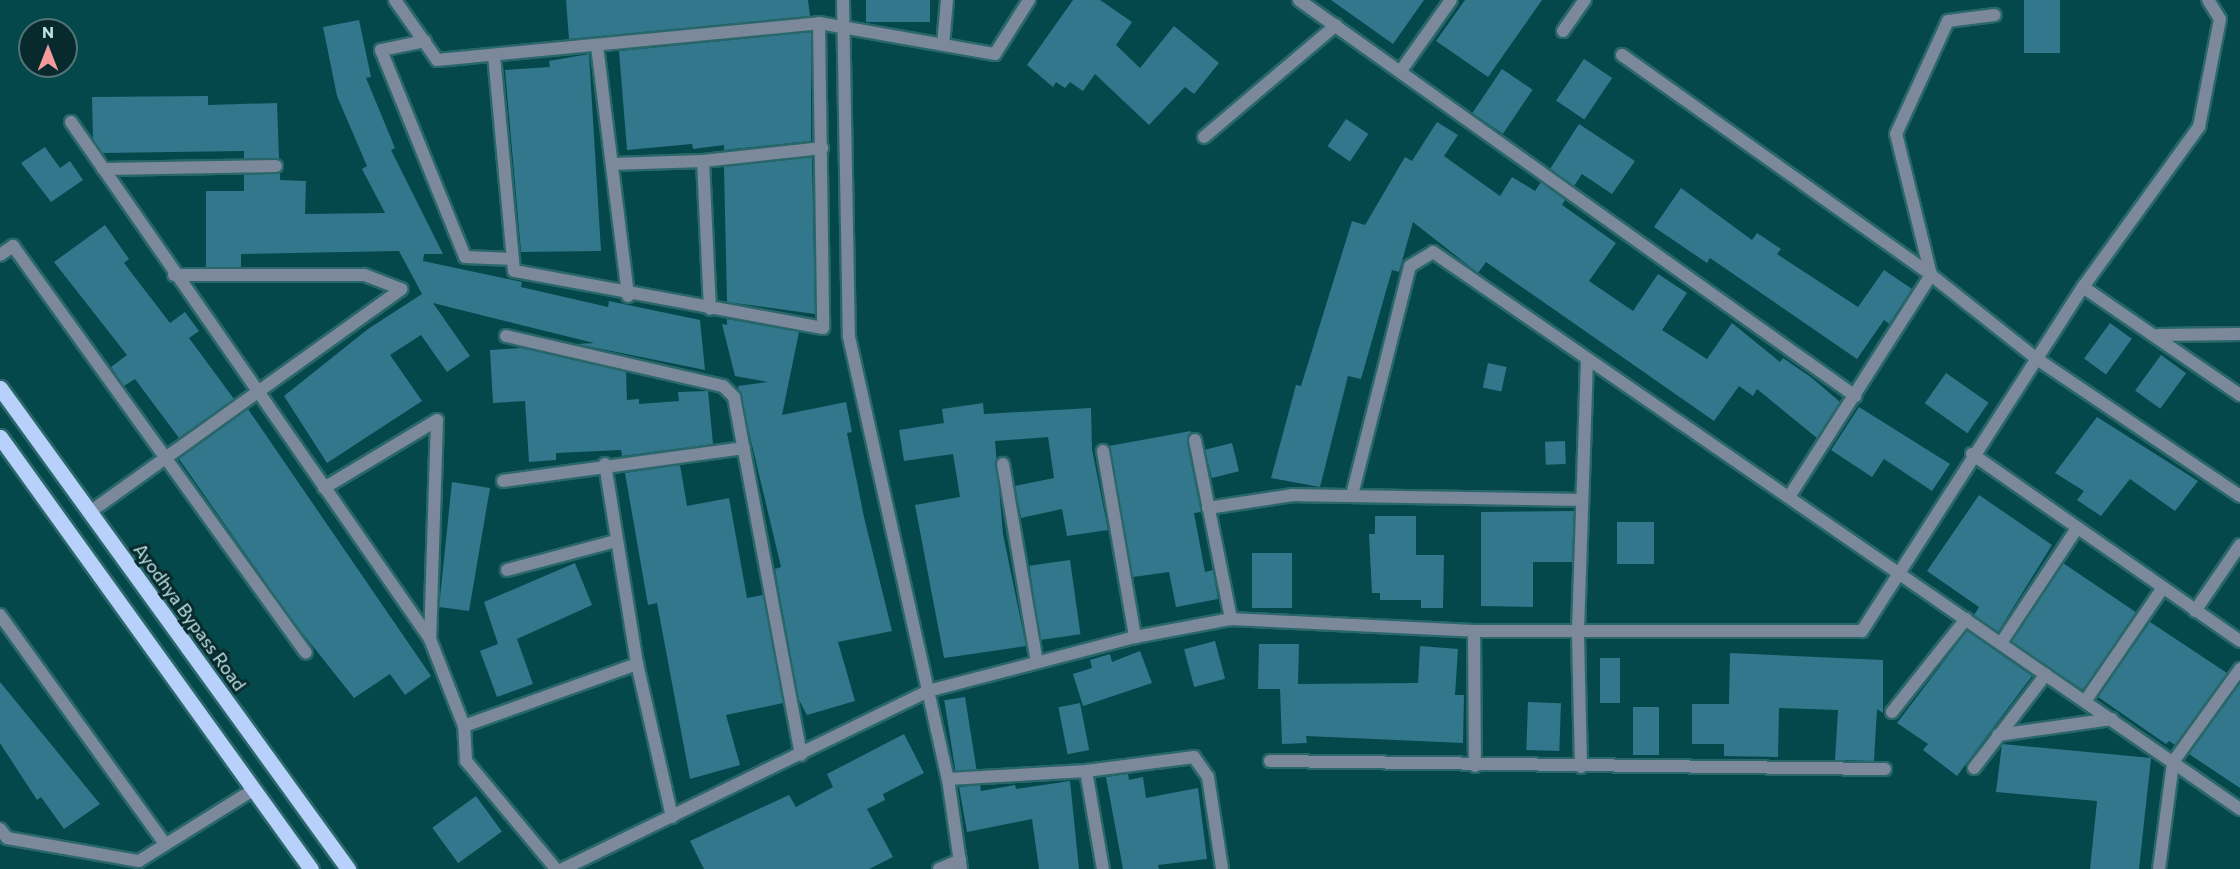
<!DOCTYPE html>
<html>
<head>
<meta charset="utf-8">
<style>
	body { margin:0 }
	#map { position:relative; width:2240px; height:869px; overflow:hidden; background:#04484b; font-family:Commissioner,sans-serif }
	div>[style] { position:absolute }
	[style*='--x'] { left:calc(var(--x)*1px); top:calc(var(--y)*1px); width:calc(var(--w)*1px); rotate:calc(var(--a)*1deg) }
	.building>* { inset:0; background:#32778c; transform-origin:0 0 }
	.roads { filter:drop-shadow(2px 0 #29676a) drop-shadow(-2px 0 #29676a) drop-shadow(0 2px #29676a) drop-shadow(0 -2px #29676a) }
	.street>* { height:12px; margin:-6px; padding:0 6px; transform-origin:6px; border-radius:6px; background:#7c889c }
	.primary>* { height:15px; margin:-7.5px; padding:0 7.5px; transform-origin:7.5px; border-radius:7.5px; background:#b7d1fa }
	span { translate:-50% -50%; white-space:nowrap; text-align:center; line-height:1.15; -webkit-text-stroke:6px #092a2c; paint-order:stroke }
	.street-label { font-size:18px; color:#bfe3e5 }
	.north { position:absolute; left:18px; top:18px; width:60px; height:60px; box-sizing:border-box; background:#092a2c; border:2px solid #527476; border-radius:50%; rotate:0deg; font-size:16px; font-weight:700; line-height:24px; text-align:center; color:#bfe3e5 }
	.north::after { content:''; display:block; margin:auto; width:21px; height:27px; background:#f59b9b; clip-path:polygon(50% 0,100% 100%,50% 72%,0 100%) }
</style>
</head>
<body>
<div id="map">
	<div class="building">
		<i style="clip-path:polygon(566px 0,808px 0,810px 16px,569px 39px)"></i>
		<i style="left:866px;top:0;width:64px;height:22px"></i>
		<i style="clip-path:polygon(1073px 0,1100px 0,1132px 22px,1116px 45px,1140px 68px,1174px 26px,1219px 63px,1194px 94px,1185px 87px,1149px 125px,1095px 74px,1083px 91px,1070px 82px,1065px 88px,1056px 82px,1053px 87px,1027px 65px)"></i>
		<i style="clip-path:polygon(1331px 0,1424px 0,1393px 44px)"></i>
		<i style="clip-path:polygon(1465px 0,1542px 0,1488px 77px,1436px 41px)"></i>
		<i style="left:2024px;top:0;width:36px;height:53px"></i>
		<i style="clip-path:polygon(359px 20px,371px 77px,366px 78px,395px 148px,391px 150px,443px 254px,424px 254px,423px 261px,522px 282px,521px 287px,608px 307px,609px 301px,700px 320px,705px 370px,577px 344px,594px 343px,433px 303px,470px 356px,447px 372px,421px 335px,390px 355px,422px 401px,327px 463px,284px 396px,368px 329px,422px 294px,399px 251px,241px 254px,241px 267px,206px 267px,206px 191px,244px 191px,244px 175px,280px 173px,280px 180px,306px 181px,305px 214px,385px 213px,362px 169px,367px 166px,337px 96px,323px 27px)"></i>
		<i style="clip-path:polygon(811px 32px,811px 141px,724px 150px,724px 145px,693px 149px,692px 144px,627px 150px,619px 51px)"></i>
		<i style="clip-path:polygon(589px 54px,601px 251px,521px 252px,505px 70px,550px 67px,549px 61px)"></i>
		<i style="left:1584px;top:59px;width:34px;height:50px;rotate:34deg"></i>
		<i style="left:1502px;top:69px;width:37px;height:53px;rotate:34deg"></i>
		<i style="clip-path:polygon(208px 96px,208px 105px,277px 103px,279px 159px,244px 158px,244px 151px,102px 153px,93px 139px,92px 97px)"></i>
		<i style="left:1346px;top:119px;width:27px;height:33px;rotate:34deg"></i>
		<i style="clip-path:polygon(1437px 122px,1458px 135px,1444px 156px,1500px 196px,1512px 177px,1535px 191px,1541px 182px,1565px 200px,1562px 205px,1616px 243px,1589px 281px,1633px 311px,1658px 274px,1687px 293px,1662px 330px,1707px 359px,1732px 323px,1780px 362px,1783px 358px,1812px 378px,1840px 402px,1817px 438px,1757px 389px,1753px 396px,1739px 386px,1714px 421px,1486px 262px,1478px 273px,1413px 222px,1399px 272px,1392px 270px,1361px 379px,1348px 376px,1320px 487px,1271px 478px,1296px 385px,1301px 386px,1352px 221px,1365px 225px,1405px 157px,1412px 161px)"></i>
		<i style="clip-path:polygon(1579px 124px,1635px 161px,1612px 194px,1582px 174px,1574px 186px,1550px 169px)"></i>
		<i style="clip-path:polygon(45px 147px,60px 168px,70px 161px,83px 180px,51px 202px,21px 163px)"></i>
		<i style="clip-path:polygon(812px 157px,815px 314px,727px 302px,724px 167px)"></i>
		<i style="clip-path:polygon(1681px 188px,1752px 240px,1757px 233px,1781px 249px,1777px 254px,1858px 307px,1884px 270px,1912px 289px,1889px 324px,1884px 320px,1857px 359px,1710px 258px,1707px 263px,1654px 227px)"></i>
		<i style="clip-path:polygon(105px 225px,129px 259px,124px 263px,170px 323px,185px 312px,199px 331px,189px 338px,234px 399px,179px 438px,135px 379px,124px 386px,111px 367px,127px 355px,54px 262px)"></i>
		<i style="clip-path:polygon(727px 319px,799px 332px,782px 415px,846px 402px,852px 432px,847px 433px,864px 517px,892px 631px,838px 642px,855px 701px,807px 715px,799px 700px,779px 592px,775px 569px,781px 567px,738px 386px,768px 382px,735px 376px,722px 324px,727px 325px)"></i>
		<i style="left:2110px;top:323px;width:27px;height:44px;rotate:36deg"></i>
		<i style="clip-path:polygon(521px 348px,626px 372px,627px 400px,639px 399px,639px 404px,679px 401px,678px 392px,708px 391px,713px 444px,622px 456px,621px 450px,556px 453px,556px 460px,529px 462px,525px 401px,493px 403px,490px 350px)"></i>
		<i style="left:2161px;top:355px;width:31px;height:44px;rotate:36deg"></i>
		<i style="left:1488px;top:363px;width:19px;height:25px;rotate:12deg"></i>
		<i style="left:1946px;top:373px;width:52px;height:37px;rotate:35deg"></i>
		<i style="clip-path:polygon(983px 403px,984px 414px,1091px 408px,1092px 449px,1108px 530px,1067px 536px,1062px 509px,1021px 518px,1015px 486px,1054px 478px,1048px 437px,995px 441px,1003px 534px,1026px 646px,944px 658px,915px 505px,960px 497px,953px 454px,904px 461px,899px 430px,944px 423px,942px 409px)"></i>
		<i style="clip-path:polygon(1859px 407px,1950px 464px,1932px 491px,1884px 459px,1872px 477px,1831px 450px)"></i>
		<i style="clip-path:polygon(248px 409px,431px 676px,405px 695px,390px 674px,354px 698px,292px 620px,179px 459px)"></i>
		<i style="clip-path:polygon(2097px 417px,2198px 481px,2175px 511px,2130px 479px,2101px 516px,2077px 500px,2084px 491px,2055px 473px)"></i>
		<i style="clip-path:polygon(1191px 431px,1187px 442px,1201px 512px,1194px 513px,1205px 572px,1213px 570px,1218px 599px,1176px 607px,1169px 572px,1133px 577px,1109px 446px)"></i>
		<i style="left:1565px;top:441px;width:23px;height:20px;rotate:88deg"></i>
		<i style="left:1232px;top:443px;width:29px;height:28px;rotate:76deg"></i>
		<i style="clip-path:polygon(680px 465px,687px 506px,729px 498px,747px 598px,763px 595px,783px 703px,726px 715px,740px 765px,690px 779px,657px 603px,648px 605px,625px 473px)"></i>
		<i style="clip-path:polygon(452px 482px,490px 488px,469px 611px,439px 607px)"></i>
		<i style="clip-path:polygon(1979px 495px,2052px 545px,1998px 632px,1974px 615px,1979px 607px,1927px 571px)"></i>
		<i style="clip-path:polygon(1574px 511px,1572px 562px,1533px 562px,1533px 607px,1481px 606px,1481px 512px)"></i>
		<i style="clip-path:polygon(1375px 516px,1416px 516px,1416px 555px,1444px 555px,1443px 608px,1421px 608px,1421px 600px,1380px 600px,1380px 593px,1372px 593px,1369px 534px,1375px 534px)"></i>
		<i style="left:1617px;top:522px;width:37px;height:42px"></i>
		<i style="left:1252px;top:553px;width:40px;height:55px"></i>
		<i style="left:1070px;top:560px;width:75px;height:41px;rotate:82deg"></i>
		<i style="clip-path:polygon(575px 563px,592px 605px,517px 639px,533px 684px,497px 697px,480px 651px,498px 644px,484px 602px)"></i>
		<i style="left:2063px;top:563px;width:88px;height:94px;rotate:34deg"></i>
		<i style="clip-path:polygon(2150px 622px,2227px 673px,2175px 745px,2169px 741px,2166px 744px,2098px 697px)"></i>
		<i style="clip-path:polygon(1967px 631px,2032px 676px,1957px 776px,1923px 750px,1928px 744px,1897px 723px)"></i>
		<i style="left:1215px;top:641px;width:39px;height:32px;rotate:75deg"></i>
		<i style="clip-path:polygon(1259px 644px,1299px 644px,1298px 684px,1418px 683px,1420px 646px,1458px 649px,1455px 695px,1464px 695px,1463px 743px,1306px 736px,1307px 743px,1282px 744px,1280px 689px,1258px 689px)"></i>
		<i style="clip-path:polygon(1140px 651px,1152px 683px,1083px 706px,1073px 674px,1092px 668px,1090px 660px,1110px 654px,1112px 662px)"></i>
		<i style="clip-path:polygon(1730px 653px,1883px 660px,1883px 713px,1877px 709px,1874px 761px,1835px 760px,1838px 710px,1779px 708px,1778px 757px,1724px 756px,1724px 744px,1692px 744px,1692px 704px,1729px 704px)"></i>
		<i style="left:1600px;top:658px;width:20px;height:45px"></i>
		<i style="clip-path:polygon(0 682px,100px 804px,64px 829px,41px 797px,37px 800px,0 743px)"></i>
		<i style="clip-path:polygon(2240px 683px,2240px 788px,2189px 754px)"></i>
		<i style="left:965px;top:697px;width:73px;height:21px;rotate:81deg"></i>
		<i style="left:1528px;top:702px;width:33px;height:48px;rotate:2deg"></i>
		<i style="left:1080px;top:703px;width:48px;height:22px;rotate:79deg"></i>
		<i style="left:1633px;top:707px;width:26px;height:48px"></i>
		<i style="clip-path:polygon(904px 734px,924px 773px,883px 794px,885px 800px,867px 809px,893px 857px,869px 869px,704px 869px,690px 841px,789px 795px,796px 807px,833px 787px,827px 774px)"></i>
		<i style="clip-path:polygon(2002px 744px,2151px 758px,2139px 869px,2090px 869px,2097px 801px,1996px 792px)"></i>
		<i style="clip-path:polygon(1128px 774px,1129px 780px,1143px 777px,1146px 798px,1198px 788px,1207px 859px,1158px 865px,1159px 869px,1123px 869px,1106px 777px)"></i>
		<i style="clip-path:polygon(1070px 781px,1079px 869px,1039px 869px,1032px 819px,967px 832px,959px 787px,980px 785px,981px 791px,1015px 785px,1016px 789px)"></i>
		<i style="left:476px;top:796px;width:44px;height:54px;rotate:54deg"></i>
	</div>
	<div class="roads">
		<div class="street">
			<i style="--x:395;--y:0;--w:73;--a:55"></i>
			<i style="--x:437;--y:60;--w:384;--a:-5.5"></i>
			<i style="--x:819;--y:23;--w:305;--a:89.2"></i>
			<i style="--x:823;--y:328;--w:314;--a:-169.5"></i>
			<i style="--x:514;--y:271;--w:217;--a:-95.3"></i>
			<i style="--x:843;--y:0;--w:337;--a:89"></i>
			<i style="--x:849;--y:337;--w:453;--a:77.4"></i>
			<i style="--x:948;--y:779;--w:91;--a:81.8"></i>
			<i style="--x:1299;--y:0;--w:683;--a:35.46"></i>
			<i style="--x:819;--y:23;--w:179;--a:10"></i>
			<i style="--x:995;--y:54;--w:64;--a:-57.8"></i>
			<i style="--x:1563;--y:31;--w:38;--a:-55"></i>
			<i style="--x:425;--y:41;--w:45;--a:168.4"></i>
			<i style="--x:381;--y:50;--w:223;--a:67.9"></i>
			<i style="--x:465;--y:257;--w:48;--a:2.4"></i>
			<i style="--x:943;--y:45;--w:45;--a:-84.9"></i>
			<i style="--x:597;--y:46;--w:252;--a:82.9"></i>
			<i style="--x:1622;--y:55;--w:379;--a:35.4"></i>
			<i style="--x:1931;--y:275;--w:135;--a:38.4"></i>
			<i style="--x:2037;--y:359;--w:245;--a:34"></i>
			<i style="--x:1400;--y:72;--w:88;--a:-54.7"></i>
			<i style="--x:71;--y:122;--w:629;--a:55.22"></i>
			<i style="--x:430;--y:639;--w:93;--a:68.7"></i>
			<i style="--x:1204;--y:137;--w:173;--a:-40.3"></i>
			<i style="--x:703;--y:161;--w:148;--a:87.3"></i>
			<i style="--x:612;--y:164;--w:91;--a:-1.9"></i>
			<i style="--x:703;--y:161;--w:120;--a:-6.2"></i>
			<i style="--x:103;--y:169;--w:173;--a:-1"></i>
			<i style="--x:0;--y:255;--w:16;--a:-35"></i>
			<i style="--x:13;--y:246;--w:501;--a:54.25"></i>
			<i style="--x:2083;--y:287;--w:191;--a:34.5"></i>
			<i style="--x:2158;--y:335;--w:82;--a:-0.7"></i>
			<i style="--x:506;--y:336;--w:223;--a:13"></i>
			<i style="--x:723;--y:386;--w:16;--a:45"></i>
			<i style="--x:734;--y:397;--w:364;--a:79.4"></i>
			<i style="--x:1195;--y:440;--w:183;--a:78.6"></i>
			<i style="--x:1103;--y:451;--w:189;--a:80.2"></i>
			<i style="--x:1972;--y:454;--w:327;--a:34.9"></i>
			<i style="--x:605;--y:464;--w:203;--a:80.9"></i>
			<i style="--x:637;--y:664;--w:157;--a:77.1"></i>
			<i style="--x:1003;--y:464;--w:201;--a:80.3"></i>
			<i style="--x:503;--y:481;--w:243;--a:-7.8"></i>
			<i style="--x:324;--y:488;--w:132;--a:-31"></i>
			<i style="--x:437;--y:420;--w:219;--a:91.8"></i>
			<i style="--x:1352;--y:495;--w:236;--a:-75.8"></i>
			<i style="--x:1410;--y:266;--w:27;--a:-31"></i>
			<i style="--x:1433;--y:252;--w:981;--a:34.61"></i>
			<i style="--x:1789;--y:497;--w:264;--a:-57.4"></i>
			<i style="--x:1931;--y:275;--w:145;--a:-103.9"></i>
			<i style="--x:1896;--y:134;--w:124;--a:-65.3"></i>
			<i style="--x:1948;--y:21;--w:47;--a:-7.3"></i>
			<i style="--x:1208;--y:508;--w:86;--a:-8.7"></i>
			<i style="--x:1293;--y:495;--w:287;--a:1"></i>
			<i style="--x:90;--y:512;--w:383;--a:-35.6"></i>
			<i style="--x:401;--y:289;--w:40;--a:-159"></i>
			<i style="--x:364;--y:275;--w:190;--a:180"></i>
			<i style="--x:507;--y:570;--w:113;--a:-14.9"></i>
			<i style="--x:2195;--y:611;--w:80;--a:-55.7"></i>
			<i style="--x:0;--y:615;--w:282;--a:54.2"></i>
			<i style="--x:1474;--y:631;--w:135;--a:89.6"></i>
			<i style="--x:2001;--y:643;--w:138;--a:-56.5"></i>
			<i style="--x:2086;--y:700;--w:135;--a:-55.6"></i>
			<i style="--x:1892;--y:712;--w:119;--a:-51.5"></i>
			<i style="--x:1998;--y:735;--w:115;--a:-8"></i>
			<i style="--x:1270;--y:761;--w:615;--a:0.75"></i>
			<i style="--x:1581;--y:767;--w:136;--a:-91.3"></i>
			<i style="--x:1578;--y:631;--w:272;--a:-88.1"></i>
			<i style="--x:1974;--y:768;--w:118;--a:-52.5"></i>
			<i style="--x:1086;--y:771;--w:99;--a:80.2"></i>
			<i style="--x:948;--y:779;--w:138;--a:-3.3"></i>
			<i style="--x:1086;--y:771;--w:109;--a:-7.4"></i>
			<i style="--x:1194;--y:757;--w:24;--a:55"></i>
			<i style="--x:1208;--y:777;--w:93;--a:81.3"></i>
			<i style="--x:0;--y:829;--w:11;--a:52"></i>
			<i style="--x:7;--y:838;--w:134;--a:9.9"></i>
			<i style="--x:139;--y:861;--w:134;--a:-31.9"></i>
			<i style="--x:556;--y:869;--w:141;--a:-129.8"></i>
			<i style="--x:466;--y:761;--w:35;--a:-93"></i>
			<i style="--x:464;--y:726;--w:184;--a:-19.7"></i>
			<i style="--x:563;--y:869;--w:406;--a:-26"></i>
			<i style="--x:928;--y:691;--w:214;--a:-14.6"></i>
			<i style="--x:1135;--y:637;--w:98;--a:-10.6"></i>
			<i style="--x:1231;--y:619;--w:243;--a:2.8"></i>
			<i style="--x:1474;--y:631;--w:388;--a:0"></i>
			<i style="--x:1862;--y:631;--w:409;--a:-57.3"></i>
			<i style="--x:2083;--y:287;--w:198;--a:-54.1"></i>
			<i style="--x:2199;--y:127;--w:110;--a:-79"></i>
			<i style="--x:2220;--y:19;--w:22;--a:-122"></i>
			<i style="--x:939;--y:869;--w:23;--a:-23"></i>
			<i style="--x:2159;--y:869;--w:108;--a:-82.5"></i>
			<i style="--x:2173;--y:762;--w:115;--a:-54.2"></i>
		</div>
		<div class="primary">
			<i style="--x:0;--y:388;--w:594;--a:54.11"></i>
			<i style="--x:0;--y:437;--w:532;--a:54.25"></i>
		</div>
	</div>
	<div class="street-label">
		<span style="left:190px;top:617px;rotate:54deg">Ayodhya Bypass Road</span>
	</div>
	<div class="north">N</div>
</div>
</body>
</html>
